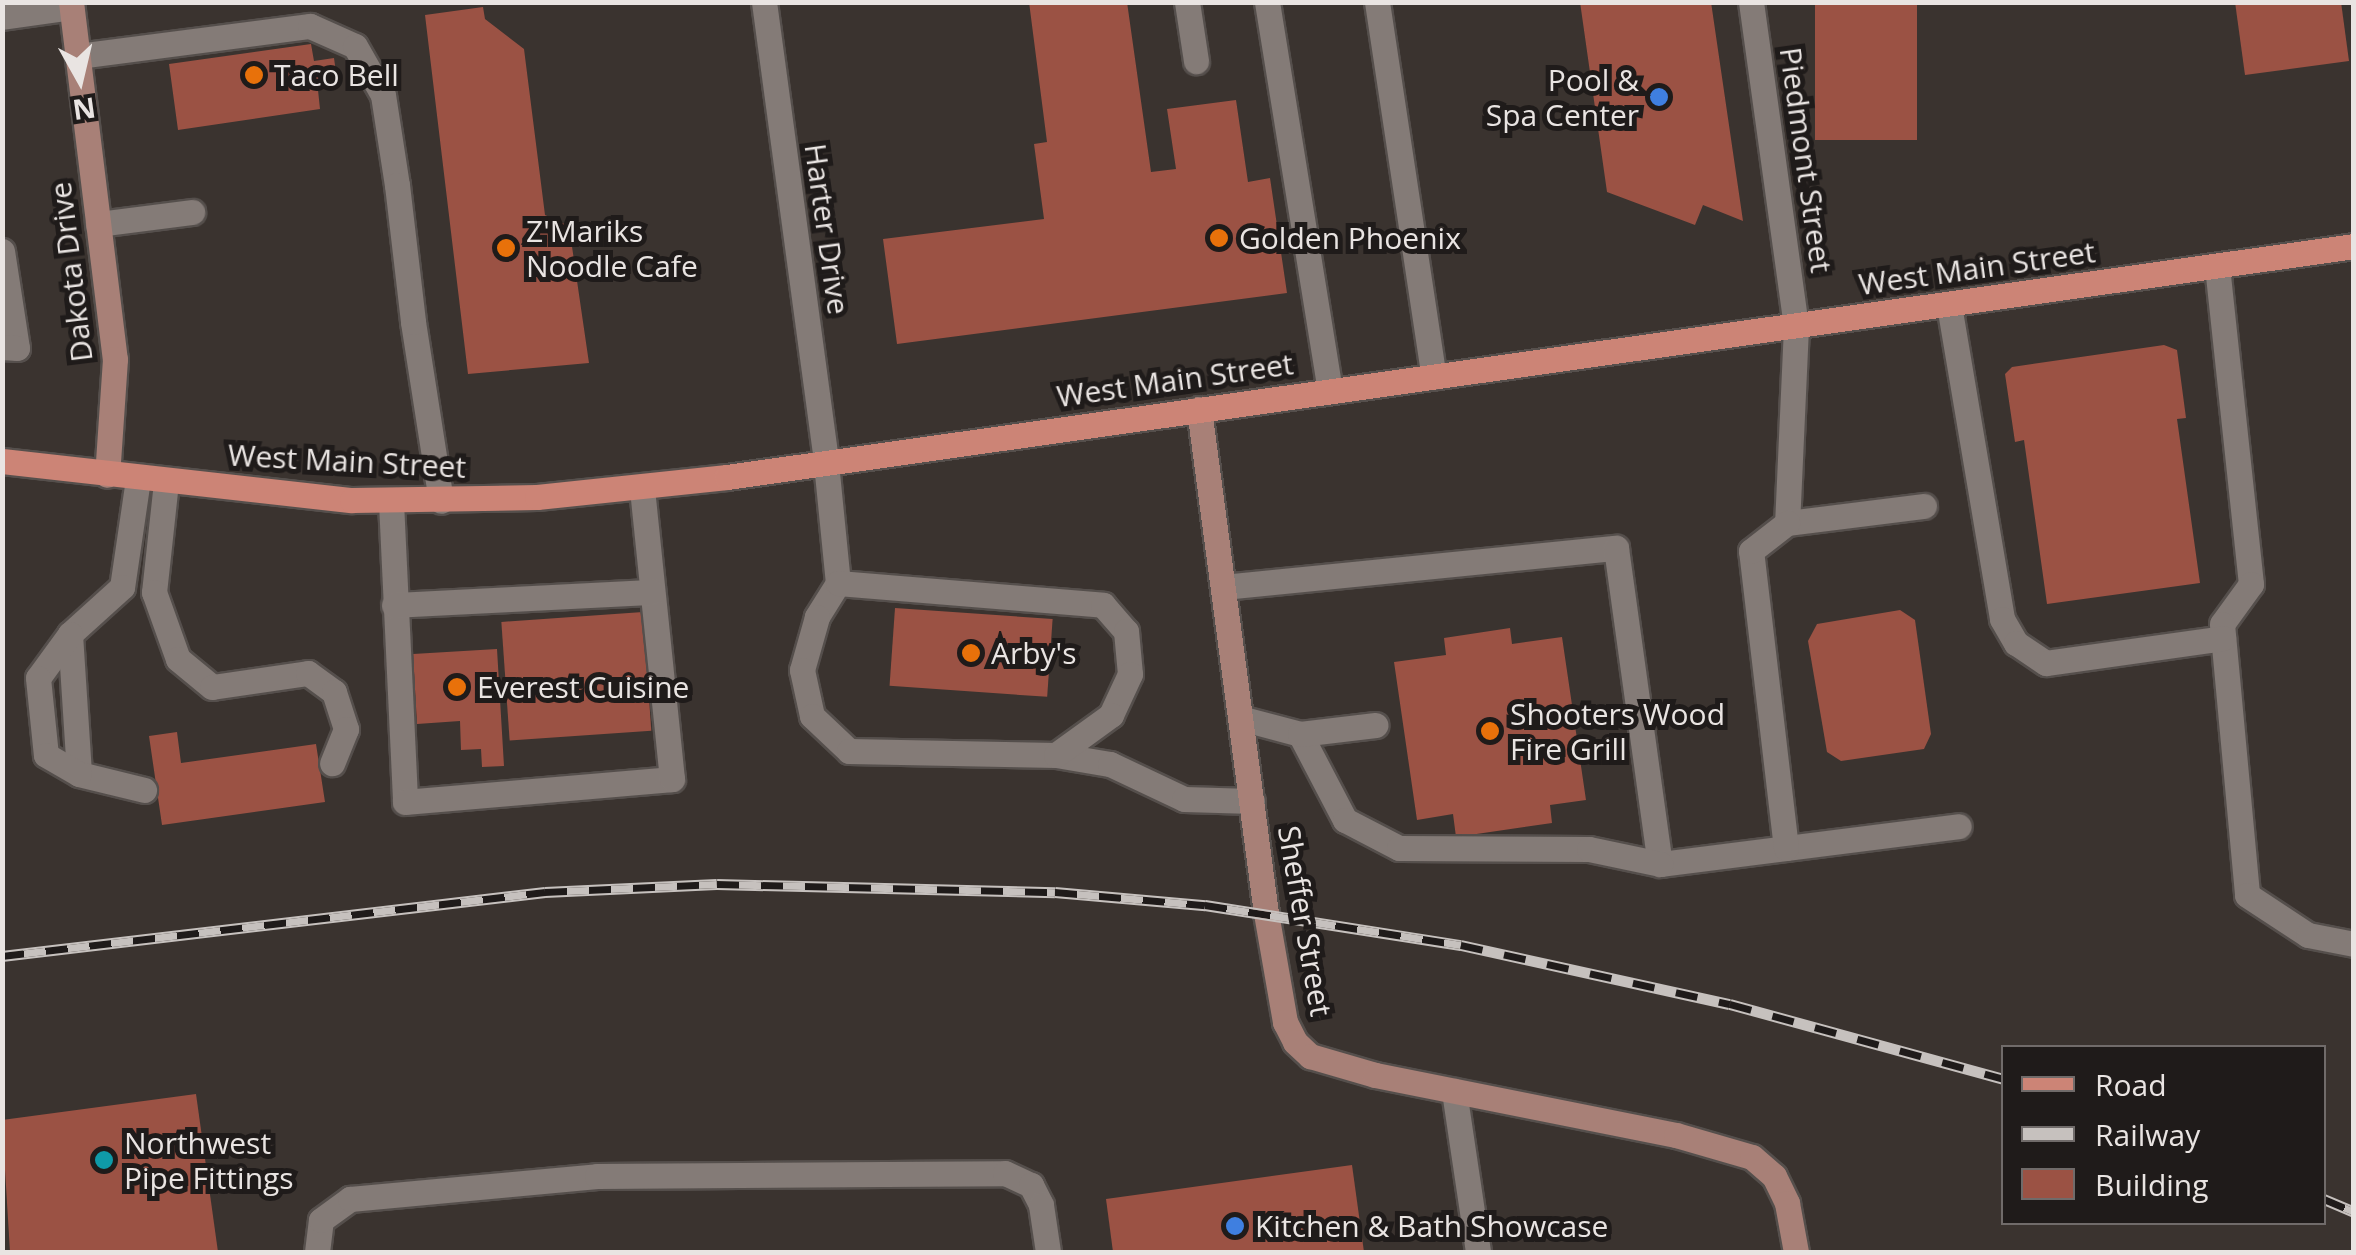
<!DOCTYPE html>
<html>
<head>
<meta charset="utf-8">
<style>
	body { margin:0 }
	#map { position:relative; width:2356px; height:1255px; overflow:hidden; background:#3a332f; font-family:"Open Sans",sans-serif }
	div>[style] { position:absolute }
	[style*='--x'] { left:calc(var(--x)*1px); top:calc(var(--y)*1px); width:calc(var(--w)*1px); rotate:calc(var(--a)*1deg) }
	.building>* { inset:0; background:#9b5244; transform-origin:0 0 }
	.roads { filter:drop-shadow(2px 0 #554f4c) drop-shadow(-2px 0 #554f4c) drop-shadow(0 2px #554f4c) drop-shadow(0 -2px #554f4c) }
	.lane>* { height:25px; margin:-12.5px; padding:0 12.5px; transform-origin:12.5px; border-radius:12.5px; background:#847b77 }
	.street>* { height:25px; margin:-12.5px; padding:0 12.5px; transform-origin:12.5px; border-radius:12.5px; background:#847b77 }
	.secondary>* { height:25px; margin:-12.5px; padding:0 12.5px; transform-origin:12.5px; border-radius:12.5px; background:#a88077 }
	.primary>* { height:25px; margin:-12.5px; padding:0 12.5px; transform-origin:12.5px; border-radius:12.5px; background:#cc8476 }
	.rail>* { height:11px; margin-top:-5.5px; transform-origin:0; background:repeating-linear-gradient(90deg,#1f1b1a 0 22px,#c6c1be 0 44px); box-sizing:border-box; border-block:2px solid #c6c1be }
	.dots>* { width:28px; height:28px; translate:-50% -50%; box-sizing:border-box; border:5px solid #1f1b1a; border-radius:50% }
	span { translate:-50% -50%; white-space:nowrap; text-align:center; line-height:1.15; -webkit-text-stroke:10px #1f1b1a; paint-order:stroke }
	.poi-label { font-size:30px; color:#e9e4e2 }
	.left { translate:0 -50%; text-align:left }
	.right { translate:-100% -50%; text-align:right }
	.street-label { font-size:30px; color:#e9e4e2 }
	.frame { position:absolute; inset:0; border:5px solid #e9e4e2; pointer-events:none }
	.legend { position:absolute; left:2001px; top:1045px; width:325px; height:180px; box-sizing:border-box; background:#1f1b1a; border:2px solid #706b6a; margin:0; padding:12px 18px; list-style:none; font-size:30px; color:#e9e4e2 }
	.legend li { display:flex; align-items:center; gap:20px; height:50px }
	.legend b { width:50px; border:2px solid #706b6a }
	.north { position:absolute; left:30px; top:30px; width:100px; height:100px; -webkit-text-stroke:8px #1f1b1a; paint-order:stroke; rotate:172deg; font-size:28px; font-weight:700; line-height:40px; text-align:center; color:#e9e4e2 }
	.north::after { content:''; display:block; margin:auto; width:35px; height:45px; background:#e9e4e2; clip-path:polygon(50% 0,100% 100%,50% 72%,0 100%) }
</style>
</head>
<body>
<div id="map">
	<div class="building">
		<i style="clip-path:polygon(1029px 2px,1127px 2px,1151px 172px,1176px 169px,1167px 109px,1236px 100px,1248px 182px,1270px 178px,1287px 293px,897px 344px,883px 239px,1044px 219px,1034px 144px,1047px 142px)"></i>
		<i style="clip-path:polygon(1580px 2px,1711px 2px,1743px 221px,1703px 205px,1695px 225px,1607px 192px)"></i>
		<i style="left:1815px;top:2px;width:102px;height:138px"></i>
		<i style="clip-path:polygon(2235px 2px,2341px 2px,2349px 61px,2245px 75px)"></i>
		<i style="clip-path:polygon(483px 7px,485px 19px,524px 49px,545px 215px,569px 226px,589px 363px,468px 374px,425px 15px)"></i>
		<i style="clip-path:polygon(311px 44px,314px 61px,334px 58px,338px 87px,318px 90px,320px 109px,178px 130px,169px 64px)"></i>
		<i style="clip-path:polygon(2164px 345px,2177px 350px,2186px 418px,2177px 419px,2200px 583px,2047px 604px,2024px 440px,2015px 442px,2005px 374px,2012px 367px)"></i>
		<i style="left:895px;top:608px;width:158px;height:78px;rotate:4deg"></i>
		<i style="clip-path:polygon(1900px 610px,1915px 620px,1931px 734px,1924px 749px,1841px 761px,1827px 752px,1808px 641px,1817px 624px)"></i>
		<i style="left:643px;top:612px;width:119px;height:142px;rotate:86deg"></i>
		<i style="clip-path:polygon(1510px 628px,1512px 644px,1562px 637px,1586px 800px,1550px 805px,1552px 823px,1456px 837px,1453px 814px,1417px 820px,1394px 662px,1446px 655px,1444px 638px)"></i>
		<i style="clip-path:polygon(497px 649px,504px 766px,482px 767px,481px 749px,461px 750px,460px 721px,417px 724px,413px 654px)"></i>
		<i style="clip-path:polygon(177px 732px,181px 763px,316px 744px,325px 802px,162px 825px,149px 736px)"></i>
		<i style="clip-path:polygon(196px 1094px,218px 1252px,10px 1252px,2px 1120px)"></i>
		<i style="clip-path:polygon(1352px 1165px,1364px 1252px,1113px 1252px,1106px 1199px)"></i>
	</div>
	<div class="roads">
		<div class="lane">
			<i style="--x:1187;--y:2;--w:60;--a:81.3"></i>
			<i style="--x:1267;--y:2;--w:394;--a:80.8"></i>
			<i style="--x:1377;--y:2;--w:379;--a:81.4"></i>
			<i style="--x:2;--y:17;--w:70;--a:-8.2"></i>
			<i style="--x:78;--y:56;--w:234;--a:-7.4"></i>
			<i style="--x:310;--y:26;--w:49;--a:24"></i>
			<i style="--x:355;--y:46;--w:56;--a:60.3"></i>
			<i style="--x:383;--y:95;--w:91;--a:81.2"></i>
			<i style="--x:98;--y:224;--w:95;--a:-7.3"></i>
			<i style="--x:2;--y:251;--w:98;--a:81.2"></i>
			<i style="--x:17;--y:348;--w:15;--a:-176"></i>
			<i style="--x:2217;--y:266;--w:320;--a:83.9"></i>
			<i style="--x:2251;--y:584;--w:49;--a:125.9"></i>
			<i style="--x:2222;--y:624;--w:272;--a:84.7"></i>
			<i style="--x:2247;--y:895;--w:73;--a:33.3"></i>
			<i style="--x:2308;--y:935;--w:47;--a:11.1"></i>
			<i style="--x:1949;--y:305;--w:318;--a:80.4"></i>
			<i style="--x:2002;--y:619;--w:28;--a:60"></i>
			<i style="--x:2016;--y:643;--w:36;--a:34"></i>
			<i style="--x:2046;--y:663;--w:179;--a:-8"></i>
			<i style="--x:413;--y:322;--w:181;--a:81.1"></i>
			<i style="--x:1796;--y:327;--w:196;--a:92.6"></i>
			<i style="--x:1787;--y:523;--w:138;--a:-7.1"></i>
			<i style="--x:826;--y:463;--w:121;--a:84.3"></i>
			<i style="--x:838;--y:583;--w:40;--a:122"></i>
			<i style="--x:817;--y:617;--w:55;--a:105.8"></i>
			<i style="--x:802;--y:670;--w:47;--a:77.7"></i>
			<i style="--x:812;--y:716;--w:51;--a:43.4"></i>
			<i style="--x:849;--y:751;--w:207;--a:1.1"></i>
			<i style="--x:1056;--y:755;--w:55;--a:9.5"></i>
			<i style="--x:1110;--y:764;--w:82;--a:25.3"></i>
			<i style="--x:1184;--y:799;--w:68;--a:1.7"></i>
			<i style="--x:138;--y:479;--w:109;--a:98.4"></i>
			<i style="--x:122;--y:587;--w:70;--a:137.9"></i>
			<i style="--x:70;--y:634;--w:140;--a:86.3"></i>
			<i style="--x:79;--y:774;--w:67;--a:13.8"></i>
			<i style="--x:166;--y:482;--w:111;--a:96.2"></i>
			<i style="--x:154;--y:592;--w:71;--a:70.3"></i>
			<i style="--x:178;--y:659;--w:44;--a:39.5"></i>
			<i style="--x:212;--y:687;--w:97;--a:-8.3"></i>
			<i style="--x:308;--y:673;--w:32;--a:36"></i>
			<i style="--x:334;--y:692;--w:39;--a:72"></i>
			<i style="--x:346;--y:729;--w:37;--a:112"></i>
			<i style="--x:391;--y:502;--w:300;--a:87.3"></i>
			<i style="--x:405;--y:802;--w:268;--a:-4.9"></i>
			<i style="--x:672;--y:779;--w:294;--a:-95.9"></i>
			<i style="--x:838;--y:583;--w:266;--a:4.7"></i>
			<i style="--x:1103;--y:605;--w:35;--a:49"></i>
			<i style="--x:1126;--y:631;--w:43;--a:84.7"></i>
			<i style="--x:1130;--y:674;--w:45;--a:114.9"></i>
			<i style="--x:1111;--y:715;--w:68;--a:144"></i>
			<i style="--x:1223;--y:587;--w:395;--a:-5.7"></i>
			<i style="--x:1616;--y:548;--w:319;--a:82.1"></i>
			<i style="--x:1660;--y:864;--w:301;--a:-7.2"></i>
			<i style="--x:394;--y:605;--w:258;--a:-2.9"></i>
			<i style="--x:70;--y:634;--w:54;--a:126"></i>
			<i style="--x:38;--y:678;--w:77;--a:84.1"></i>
			<i style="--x:46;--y:755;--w:38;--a:30"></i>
			<i style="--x:1240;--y:718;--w:62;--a:14.9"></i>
			<i style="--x:1300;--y:734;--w:97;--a:62.4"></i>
			<i style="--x:1345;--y:820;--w:61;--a:27.4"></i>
			<i style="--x:1399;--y:848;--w:190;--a:0.3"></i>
			<i style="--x:1589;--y:849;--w:73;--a:11.9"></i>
			<i style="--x:1300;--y:734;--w:76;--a:-6.8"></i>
			<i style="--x:1786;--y:848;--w:299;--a:-96.7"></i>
			<i style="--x:1751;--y:551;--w:46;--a:-37.9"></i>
			<i style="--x:1454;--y:1091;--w:163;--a:81.5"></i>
			<i style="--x:317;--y:1252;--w:32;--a:-83"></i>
			<i style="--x:321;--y:1220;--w:36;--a:-36"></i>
			<i style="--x:350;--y:1199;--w:248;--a:-5.3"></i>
			<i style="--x:597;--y:1176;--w:408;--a:-0.4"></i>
			<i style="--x:1005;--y:1173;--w:29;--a:25"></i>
			<i style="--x:1031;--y:1185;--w:22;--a:63"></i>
			<i style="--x:1041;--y:1205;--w:48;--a:81.5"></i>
		</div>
		<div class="street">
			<i style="--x:764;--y:2;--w:465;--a:82.3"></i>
			<i style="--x:1751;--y:2;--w:328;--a:82.1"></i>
			<i style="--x:397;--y:185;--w:138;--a:83.3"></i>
		</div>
		<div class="secondary">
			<i style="--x:71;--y:2;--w:360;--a:83"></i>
			<i style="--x:115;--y:359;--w:116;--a:93.9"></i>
			<i style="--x:1199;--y:409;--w:508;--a:82.43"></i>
			<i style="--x:1266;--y:913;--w:111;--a:80.1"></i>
			<i style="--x:1285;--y:1022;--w:22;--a:63"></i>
			<i style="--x:1295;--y:1042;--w:21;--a:43"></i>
			<i style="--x:1310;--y:1056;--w:68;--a:16.3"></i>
			<i style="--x:1375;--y:1075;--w:307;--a:11.3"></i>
			<i style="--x:1676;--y:1135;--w:79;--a:16.1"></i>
			<i style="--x:1752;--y:1157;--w:29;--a:41"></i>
			<i style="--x:1774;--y:1176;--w:30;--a:64"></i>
			<i style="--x:1787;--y:1203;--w:50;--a:79.6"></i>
		</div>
		<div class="primary">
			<i style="--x:2;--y:461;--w:352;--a:6.4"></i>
			<i style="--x:352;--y:500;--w:185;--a:-0.9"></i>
			<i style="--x:537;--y:497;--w:191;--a:-6"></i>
			<i style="--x:727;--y:477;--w:1643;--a:-8.08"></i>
		</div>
	</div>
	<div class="rail">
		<i style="--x:2;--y:956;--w:547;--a:-6.72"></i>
		<i style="--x:545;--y:892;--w:172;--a:-2.7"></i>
		<i style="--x:717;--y:884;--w:338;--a:1.4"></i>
		<i style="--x:1055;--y:892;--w:151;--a:5"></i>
		<i style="--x:1205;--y:905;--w:259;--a:8.9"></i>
		<i style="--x:1461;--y:945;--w:275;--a:12.4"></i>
		<i style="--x:1730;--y:1004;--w:284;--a:15.3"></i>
		<i style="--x:2324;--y:1199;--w:33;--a:23"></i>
	</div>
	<div class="dots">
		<i style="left:254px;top:75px;background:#e8710a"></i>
		<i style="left:1659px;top:97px;background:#3f7fe0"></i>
		<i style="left:1219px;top:238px;background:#e8710a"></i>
		<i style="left:506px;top:248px;background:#e8710a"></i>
		<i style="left:971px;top:653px;background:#e8710a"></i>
		<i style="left:457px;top:687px;background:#e8710a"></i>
		<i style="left:1490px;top:731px;background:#e8710a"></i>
		<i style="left:104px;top:1160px;background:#0f9aa8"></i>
		<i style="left:1235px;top:1226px;background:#3f7fe0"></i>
	</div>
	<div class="poi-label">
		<span class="left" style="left:274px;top:75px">Taco Bell</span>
		<span class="right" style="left:1639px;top:97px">Pool &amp;<br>Spa Center</span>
		<span class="left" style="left:526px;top:248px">Z'Mariks<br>Noodle Cafe</span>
		<span class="left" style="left:1239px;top:238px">Golden Phoenix</span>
		<span class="left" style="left:991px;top:653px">Arby's</span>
		<span class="left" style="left:477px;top:687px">Everest Cuisine</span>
		<span class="left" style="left:1510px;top:731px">Shooters Wood<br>Fire Grill</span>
		<span class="left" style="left:124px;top:1160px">Northwest<br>Pipe Fittings</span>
		<span class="left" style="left:1255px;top:1226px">Kitchen &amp; Bath Showcase</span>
	</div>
	<div class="street-label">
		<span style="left:1806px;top:160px;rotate:82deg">Piedmont Street</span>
		<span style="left:827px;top:229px;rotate:82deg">Harter Drive</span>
		<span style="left:1977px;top:268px;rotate:-8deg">West Main Street</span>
		<span style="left:71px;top:272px;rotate:-97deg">Dakota Drive</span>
		<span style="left:1175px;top:380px;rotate:-8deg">West Main Street</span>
		<span style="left:347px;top:461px;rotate:3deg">West Main Street</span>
		<span style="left:1305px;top:921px;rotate:80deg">Sheffer Street</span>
	</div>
	<div class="frame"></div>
	<ul class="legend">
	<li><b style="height:12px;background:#cc8476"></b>Road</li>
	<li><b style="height:12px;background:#c6c1be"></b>Railway</li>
	<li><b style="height:28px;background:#9b5244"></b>Building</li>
	</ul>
	<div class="north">N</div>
</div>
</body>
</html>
